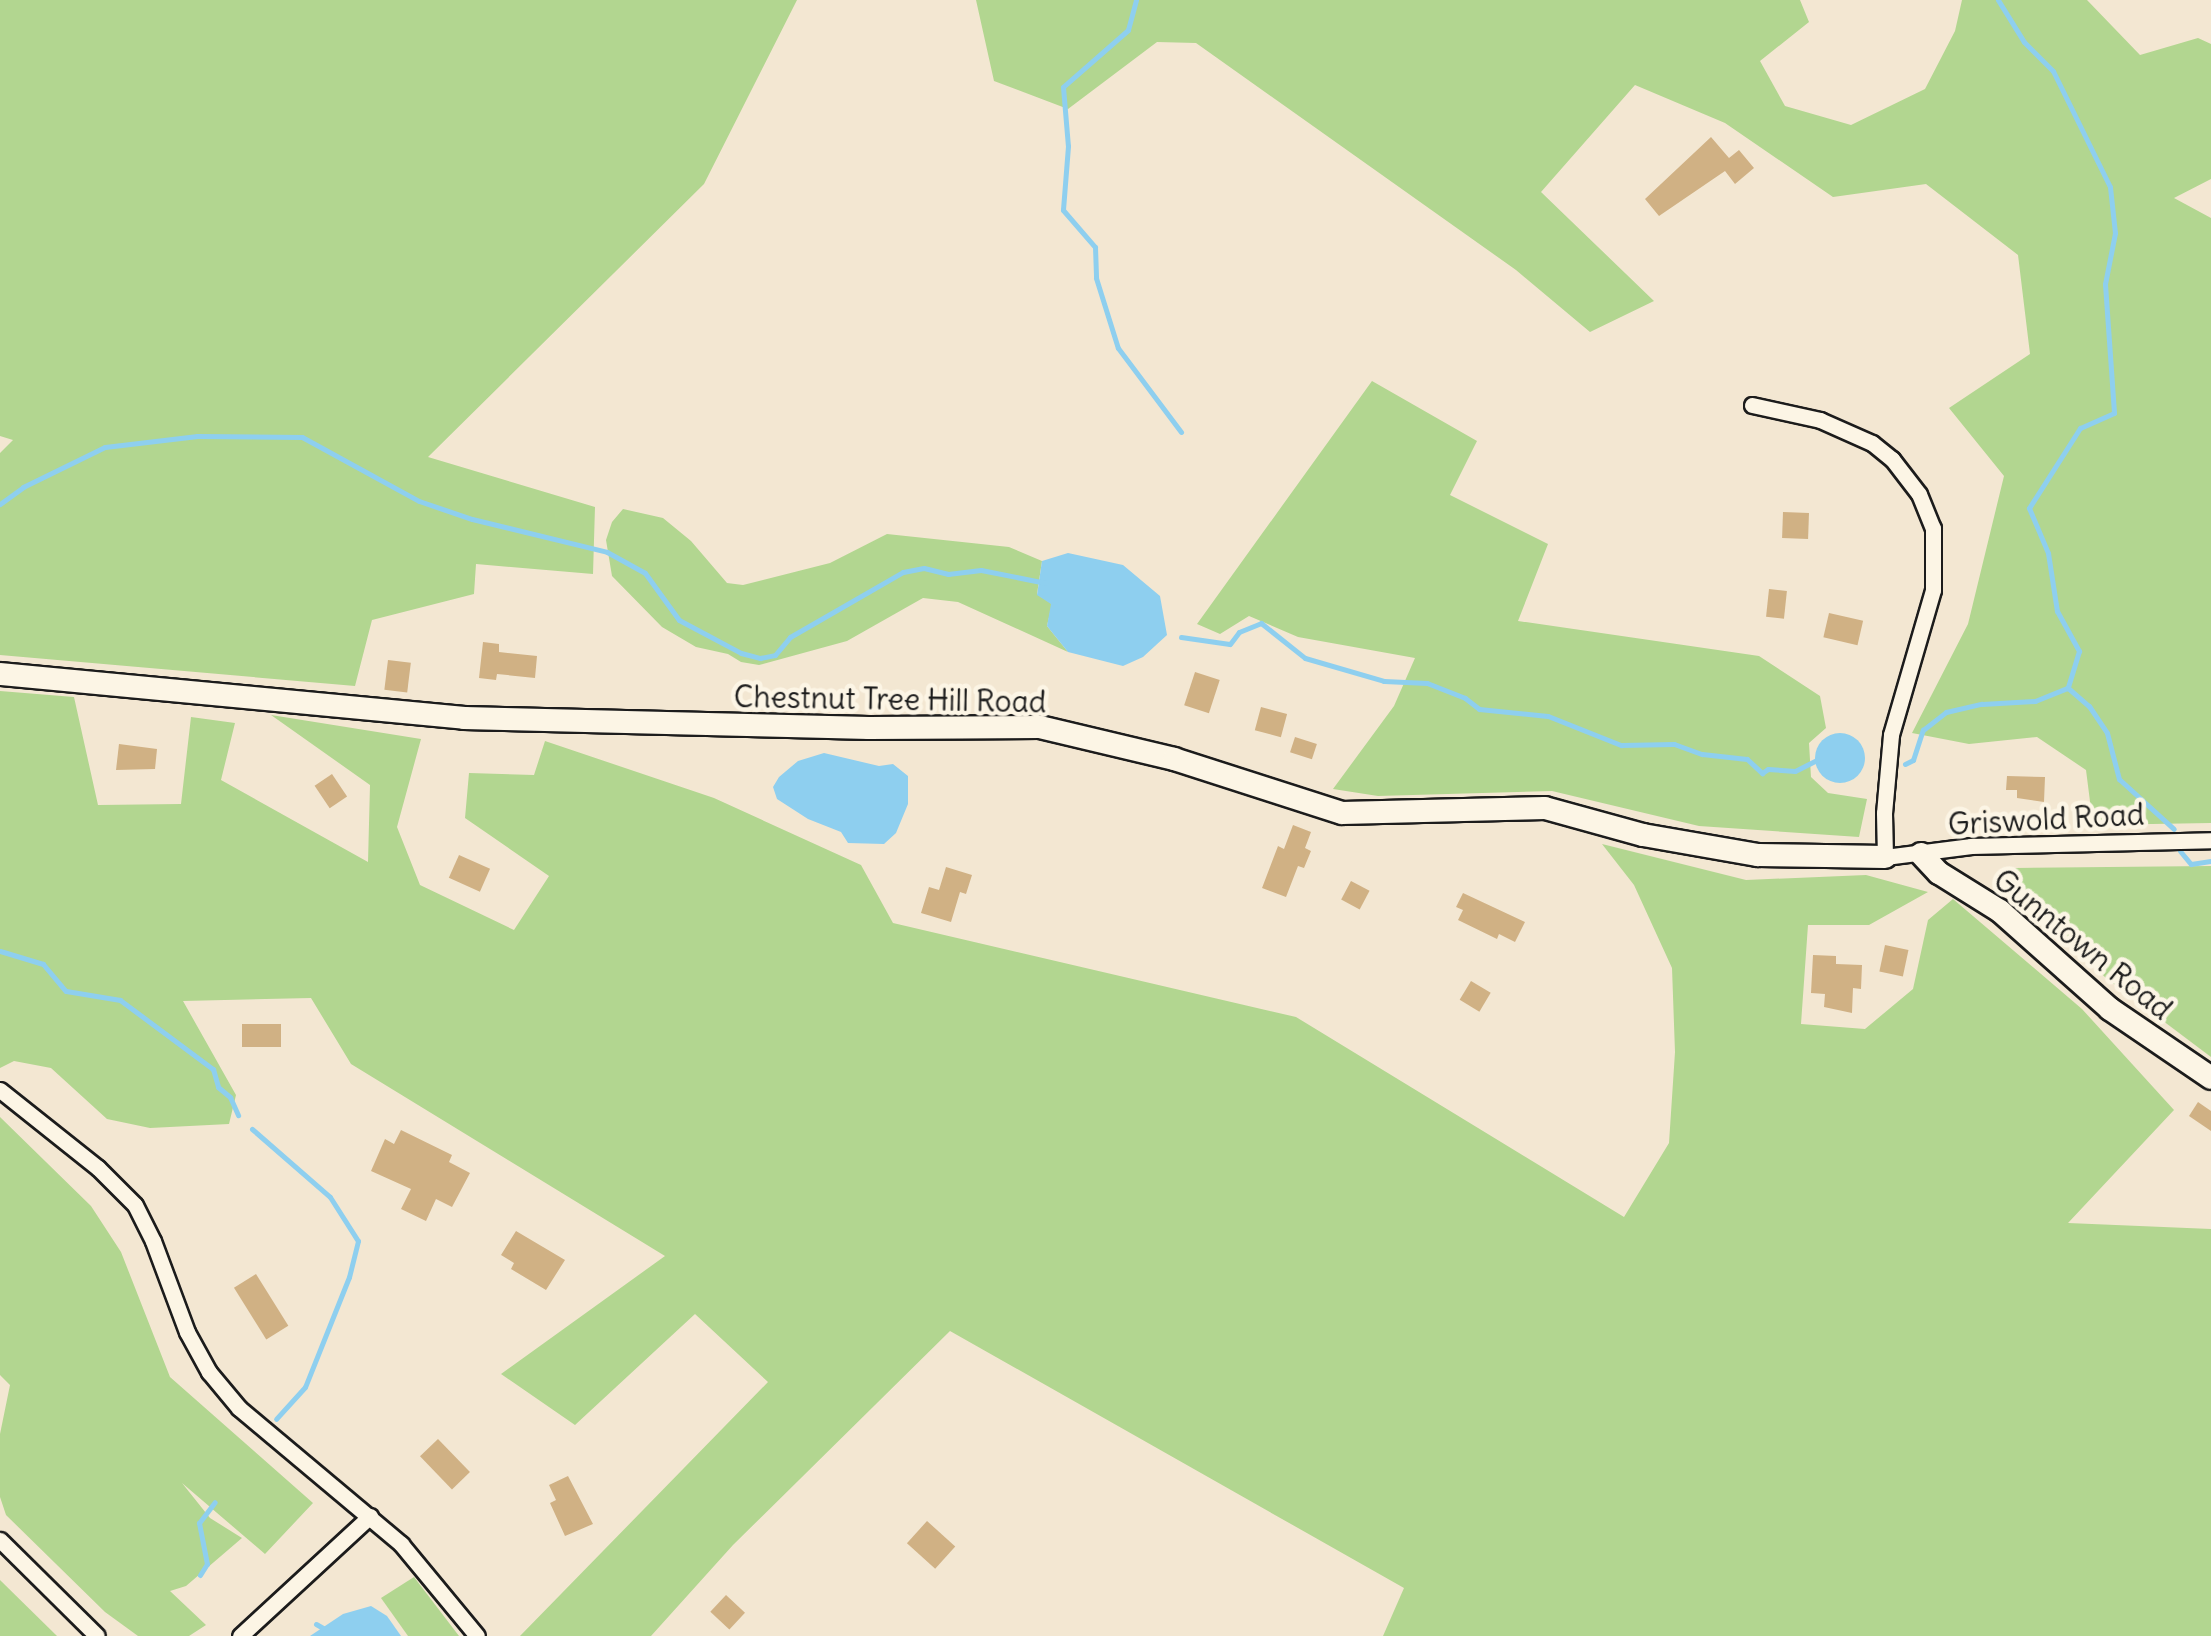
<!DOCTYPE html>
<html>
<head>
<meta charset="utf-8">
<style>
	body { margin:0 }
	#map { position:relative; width:2211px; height:1636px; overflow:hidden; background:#f3e7d2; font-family:Delius,sans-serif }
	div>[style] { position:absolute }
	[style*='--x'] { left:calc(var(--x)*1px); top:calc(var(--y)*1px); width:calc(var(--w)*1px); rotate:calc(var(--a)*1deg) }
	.green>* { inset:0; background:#b2d690 }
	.water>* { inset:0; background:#8ecfef }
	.round { border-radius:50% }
	.stream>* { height:5px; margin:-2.5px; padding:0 2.5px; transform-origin:2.5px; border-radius:2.5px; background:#8ecfef }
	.building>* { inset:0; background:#d0b184; transform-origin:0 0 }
	.roads { filter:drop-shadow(2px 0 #1c1c1c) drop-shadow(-2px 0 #1c1c1c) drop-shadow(0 2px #1c1c1c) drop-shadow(0 -2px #1c1c1c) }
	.street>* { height:15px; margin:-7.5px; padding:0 7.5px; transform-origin:7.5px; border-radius:7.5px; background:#fcf5e5 }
	.secondary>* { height:22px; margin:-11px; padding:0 11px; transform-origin:11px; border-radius:11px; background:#fcf5e5 }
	span { translate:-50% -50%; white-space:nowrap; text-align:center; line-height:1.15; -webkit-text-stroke:9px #fcf5e5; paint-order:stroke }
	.street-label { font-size:30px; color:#1c1c1c }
</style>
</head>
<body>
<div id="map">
	<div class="green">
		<i style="clip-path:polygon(0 0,797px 0,704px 184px,428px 457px,595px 507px,593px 574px,476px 564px,474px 594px,372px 620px,355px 686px,0 655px,0 453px,13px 440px,0 436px)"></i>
		<i style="clip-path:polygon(976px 0,1800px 0,1809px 22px,1760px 61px,1785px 106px,1851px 125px,1925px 89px,1955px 31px,1962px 0,2087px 0,2140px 55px,2198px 38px,2211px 44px,2211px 179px,2174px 198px,2211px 218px,2211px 823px,2093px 825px,2086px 770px,2037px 737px,1969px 744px,1912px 733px,1968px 624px,2004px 476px,1949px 408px,2030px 354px,2018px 255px,1926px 184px,1833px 197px,1725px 123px,1635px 85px,1541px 192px,1654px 301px,1590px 332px,1516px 270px,1196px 43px,1157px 42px,1068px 109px,994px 81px)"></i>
		<i style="clip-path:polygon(1372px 381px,1477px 441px,1450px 495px,1548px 544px,1518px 621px,1759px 656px,1820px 696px,1826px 728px,1809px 743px,1811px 777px,1828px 793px,1867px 799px,1859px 837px,1699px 826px,1552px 791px,1378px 796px,1333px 789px,1394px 706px,1415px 658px,1298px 637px,1249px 616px,1220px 634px,1197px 624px)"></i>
		<i style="clip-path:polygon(623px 509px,663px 518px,691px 541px,727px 583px,743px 585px,830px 563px,887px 534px,1009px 547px,1042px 561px,1037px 594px,1052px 604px,1047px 626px,1068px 652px,958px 602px,923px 598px,847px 641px,759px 665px,741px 662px,728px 654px,696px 647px,662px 627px,612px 576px,606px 540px,612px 522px)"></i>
		<i style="clip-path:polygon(0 691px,74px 697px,98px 805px,181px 804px,191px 717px,235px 723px,221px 780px,368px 862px,370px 785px,271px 715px,421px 739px,397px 827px,420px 885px,514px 930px,549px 876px,465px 818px,469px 773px,534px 775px,545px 741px,714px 798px,861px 865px,893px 923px,1296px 1017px,1624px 1217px,1669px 1143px,1675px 1052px,1672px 968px,1634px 885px,1602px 844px,1746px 880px,1866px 875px,1928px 892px,1869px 925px,1808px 925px,1801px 1024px,1865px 1029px,1913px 989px,1928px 920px,1953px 899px,2082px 1009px,2174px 1110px,2068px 1223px,2211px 1229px,2211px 1636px,1383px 1636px,1404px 1588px,950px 1331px,733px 1545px,651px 1636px,520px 1636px,768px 1382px,695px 1314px,575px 1425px,501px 1374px,665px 1256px,351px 1064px,311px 998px,183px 1001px,236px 1095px,229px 1124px,150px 1128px,107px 1119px,51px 1068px,14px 1061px,0 1068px)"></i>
		<i style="clip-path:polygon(2211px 866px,2211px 1057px,2106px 978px,1999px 879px,2016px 868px)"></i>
		<i style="clip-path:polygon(0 1117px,91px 1206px,121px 1252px,170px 1377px,313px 1503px,265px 1554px,182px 1483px,210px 1518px,242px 1538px,186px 1586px,170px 1591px,206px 1625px,189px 1636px,138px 1636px,105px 1612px,6px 1515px,0 1497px,0 1434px,10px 1385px,0 1375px)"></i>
		<i style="clip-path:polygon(414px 1577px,459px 1636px,408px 1636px,381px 1598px)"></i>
		<i style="clip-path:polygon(0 1580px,57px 1636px,0 1636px)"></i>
	</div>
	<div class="water">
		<i style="clip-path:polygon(1068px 553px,1123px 565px,1160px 596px,1167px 635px,1143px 657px,1123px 666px,1068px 652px,1047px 626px,1051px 604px,1037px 595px,1042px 561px)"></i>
		<i class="round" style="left:1815px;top:733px;width:50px;height:50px"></i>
		<i style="clip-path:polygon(824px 753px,879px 766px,893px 764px,908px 776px,908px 804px,896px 833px,884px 844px,848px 843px,841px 832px,808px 819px,777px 799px,773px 787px,779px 777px,798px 761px)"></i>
		<i style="clip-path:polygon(371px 1606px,387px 1616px,401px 1636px,310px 1636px,343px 1614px)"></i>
	</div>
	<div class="stream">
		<i style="--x:1136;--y:0;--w:31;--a:105"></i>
		<i style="--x:1128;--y:30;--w:86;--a:138.8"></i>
		<i style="--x:1063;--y:87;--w:59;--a:85.2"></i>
		<i style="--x:1068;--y:146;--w:64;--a:94.5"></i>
		<i style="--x:1063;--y:210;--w:49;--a:49.1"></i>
		<i style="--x:1095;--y:247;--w:31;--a:88"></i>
		<i style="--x:1096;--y:278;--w:73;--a:72.6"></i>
		<i style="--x:1118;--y:348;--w:105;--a:53.1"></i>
		<i style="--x:1998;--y:0;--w:49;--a:58.2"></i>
		<i style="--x:2024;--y:42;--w:41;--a:45"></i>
		<i style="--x:2053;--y:71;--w:129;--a:63.8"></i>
		<i style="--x:2110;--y:187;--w:46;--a:83.8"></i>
		<i style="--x:2115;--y:233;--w:52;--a:101.1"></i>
		<i style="--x:2105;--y:284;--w:129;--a:86"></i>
		<i style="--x:2114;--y:413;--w:37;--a:156"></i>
		<i style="--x:2080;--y:428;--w:95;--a:122.5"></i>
		<i style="--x:2029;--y:508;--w:49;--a:67.1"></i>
		<i style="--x:2048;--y:553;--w:59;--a:81.2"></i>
		<i style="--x:2057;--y:611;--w:46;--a:61.2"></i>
		<i style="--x:2079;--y:651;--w:39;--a:107"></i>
		<i style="--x:0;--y:504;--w:29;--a:-36"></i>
		<i style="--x:23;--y:487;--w:91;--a:-26"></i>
		<i style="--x:105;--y:447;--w:93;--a:-6.8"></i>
		<i style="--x:197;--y:436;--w:105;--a:0.5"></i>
		<i style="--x:302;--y:437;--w:133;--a:28.7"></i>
		<i style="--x:419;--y:501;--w:56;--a:18.8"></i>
		<i style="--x:472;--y:519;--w:139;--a:13.7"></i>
		<i style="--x:607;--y:552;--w:43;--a:28.9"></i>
		<i style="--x:645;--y:573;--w:58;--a:54.1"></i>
		<i style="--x:679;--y:620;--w:70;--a:28"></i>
		<i style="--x:741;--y:653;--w:20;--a:15"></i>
		<i style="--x:760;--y:658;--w:15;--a:-11"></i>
		<i style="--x:775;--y:655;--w:23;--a:-50"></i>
		<i style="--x:790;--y:637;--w:130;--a:-29.9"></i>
		<i style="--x:903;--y:572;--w:21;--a:-11"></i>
		<i style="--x:924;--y:568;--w:25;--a:14"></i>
		<i style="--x:948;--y:574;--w:33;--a:-7"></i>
		<i style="--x:981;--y:570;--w:66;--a:11.3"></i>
		<i style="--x:1181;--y:637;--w:49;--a:8.1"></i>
		<i style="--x:1230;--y:644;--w:15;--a:-53"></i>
		<i style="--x:1239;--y:632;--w:24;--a:-22"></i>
		<i style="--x:1261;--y:623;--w:56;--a:38.5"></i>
		<i style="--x:1305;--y:658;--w:82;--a:16.2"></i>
		<i style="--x:1384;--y:681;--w:43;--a:2.7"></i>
		<i style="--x:1427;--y:683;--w:41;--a:21.5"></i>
		<i style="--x:1465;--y:698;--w:18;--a:38"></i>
		<i style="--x:1479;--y:709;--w:69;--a:5.8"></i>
		<i style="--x:1548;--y:716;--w:79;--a:21.7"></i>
		<i style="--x:1621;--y:745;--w:53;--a:-1.1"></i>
		<i style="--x:1674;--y:744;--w:30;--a:20"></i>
		<i style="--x:1702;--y:754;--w:45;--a:6.3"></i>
		<i style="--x:1747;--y:759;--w:21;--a:43"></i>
		<i style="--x:1762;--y:773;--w:7;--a:-34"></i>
		<i style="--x:1768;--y:769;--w:27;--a:4"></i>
		<i style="--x:1795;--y:771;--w:25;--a:-27"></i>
		<i style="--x:1905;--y:764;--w:9;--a:-27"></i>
		<i style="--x:1913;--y:760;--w:32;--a:-72"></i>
		<i style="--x:1923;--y:730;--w:29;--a:-38"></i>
		<i style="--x:1946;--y:712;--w:37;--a:-13"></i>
		<i style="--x:1982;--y:704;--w:53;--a:-3.2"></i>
		<i style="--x:2035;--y:701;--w:35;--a:-22"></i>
		<i style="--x:2068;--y:688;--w:28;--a:41"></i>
		<i style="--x:2089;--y:706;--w:32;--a:56"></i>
		<i style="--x:2107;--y:733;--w:48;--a:75.4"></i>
		<i style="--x:2119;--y:779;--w:74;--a:42.3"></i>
		<i style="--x:2180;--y:851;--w:17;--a:50"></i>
		<i style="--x:2191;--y:864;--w:20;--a:-9"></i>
		<i style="--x:0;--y:951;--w:45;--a:16.8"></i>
		<i style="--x:43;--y:964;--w:35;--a:50"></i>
		<i style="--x:66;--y:991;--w:55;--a:9.5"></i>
		<i style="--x:120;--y:1000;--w:116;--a:36.6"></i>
		<i style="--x:213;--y:1069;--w:19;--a:74"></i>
		<i style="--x:218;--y:1087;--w:16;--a:40"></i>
		<i style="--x:230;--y:1097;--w:20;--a:66"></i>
		<i style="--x:252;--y:1129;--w:103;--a:41.1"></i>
		<i style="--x:330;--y:1197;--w:52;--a:57.5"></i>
		<i style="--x:358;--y:1241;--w:37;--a:104"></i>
		<i style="--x:349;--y:1277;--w:118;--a:111.8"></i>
		<i style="--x:305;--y:1387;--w:43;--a:132.2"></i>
		<i style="--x:200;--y:1575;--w:13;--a:-58"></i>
		<i style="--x:207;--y:1564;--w:42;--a:-101"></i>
		<i style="--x:199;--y:1523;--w:26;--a:-53"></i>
		<i style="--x:316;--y:1624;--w:8;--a:30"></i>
	</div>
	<div class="building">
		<i style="clip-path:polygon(1711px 137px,1729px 158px,1739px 150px,1754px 168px,1735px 184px,1725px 171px,1659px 216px,1645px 199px)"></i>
		<i style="left:1783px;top:512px;width:26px;height:26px;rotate:2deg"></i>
		<i style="left:1769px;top:589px;width:18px;height:28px;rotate:6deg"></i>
		<i style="left:1829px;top:613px;width:35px;height:25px;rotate:13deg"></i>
		<i style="clip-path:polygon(483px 642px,499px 644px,499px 652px,537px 656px,535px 678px,497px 674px,496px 680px,479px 678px)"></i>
		<i style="left:388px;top:660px;width:23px;height:30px;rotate:7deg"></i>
		<i style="left:1195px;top:672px;width:26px;height:35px;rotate:18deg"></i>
		<i style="left:1261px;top:707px;width:27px;height:24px;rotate:15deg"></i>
		<i style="left:1295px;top:737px;width:23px;height:16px;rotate:18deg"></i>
		<i style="clip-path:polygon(119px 744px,157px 749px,155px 769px,116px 770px)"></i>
		<i style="left:332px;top:774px;width:27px;height:21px;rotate:56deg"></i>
		<i style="clip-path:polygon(2007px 776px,2045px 777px,2044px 802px,2017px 798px,2017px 790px,2006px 790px)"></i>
		<i style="clip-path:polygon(1293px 825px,1311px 832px,1305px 848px,1311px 851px,1304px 868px,1298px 866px,1286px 897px,1262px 888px,1278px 846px,1284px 849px)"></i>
		<i style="left:459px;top:855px;width:34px;height:25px;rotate:24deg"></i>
		<i style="clip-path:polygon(946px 867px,972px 875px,966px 894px,960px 892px,951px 922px,921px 913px,929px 887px,939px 890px)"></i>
		<i style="left:1351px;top:881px;width:21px;height:21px;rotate:28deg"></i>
		<i style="clip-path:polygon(1463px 893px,1525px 922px,1515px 942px,1499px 934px,1497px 939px,1458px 920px,1463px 910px,1456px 907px)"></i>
		<i style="left:1885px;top:945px;width:24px;height:27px;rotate:12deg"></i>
		<i style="clip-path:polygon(1813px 955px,1836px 956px,1836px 964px,1862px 965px,1861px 989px,1853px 988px,1852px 1013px,1824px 1007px,1825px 994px,1811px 993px)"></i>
		<i style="left:1471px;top:981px;width:23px;height:22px;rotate:31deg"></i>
		<i style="left:281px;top:1024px;width:23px;height:39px;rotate:90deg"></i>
		<i style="clip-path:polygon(2198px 1102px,2211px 1111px,2211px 1131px,2189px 1116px)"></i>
		<i style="clip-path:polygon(401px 1130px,452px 1155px,449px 1162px,470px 1173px,452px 1207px,436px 1199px,426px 1221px,401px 1209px,411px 1189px,371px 1171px,385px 1139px,394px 1144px)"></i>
		<i style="clip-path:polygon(516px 1231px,565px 1260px,546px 1290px,511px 1269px,514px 1263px,501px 1255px)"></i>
		<i style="left:256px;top:1274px;width:61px;height:26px;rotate:58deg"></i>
		<i style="left:438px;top:1439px;width:46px;height:25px;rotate:46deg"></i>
		<i style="clip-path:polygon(568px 1476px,593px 1524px,565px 1536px,550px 1503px,556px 1500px,549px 1485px)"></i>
		<i style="left:927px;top:1521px;width:38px;height:30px;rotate:42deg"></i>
		<i style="left:726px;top:1595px;width:26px;height:23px;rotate:43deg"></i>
	</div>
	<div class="roads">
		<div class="street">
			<i style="--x:1752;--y:405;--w:70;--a:12.4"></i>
			<i style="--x:1820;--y:420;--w:57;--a:23.9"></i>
			<i style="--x:1872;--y:443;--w:26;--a:39"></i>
			<i style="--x:1892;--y:459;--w:44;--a:52.4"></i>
			<i style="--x:1919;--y:494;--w:37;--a:68"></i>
			<i style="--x:1933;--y:528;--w:62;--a:90"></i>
			<i style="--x:1933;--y:590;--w:151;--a:106.2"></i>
			<i style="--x:1891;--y:735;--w:78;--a:95.1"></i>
			<i style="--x:1884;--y:813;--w:44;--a:88.7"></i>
			<i style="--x:1885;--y:857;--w:87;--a:-7.3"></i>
			<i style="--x:1971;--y:846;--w:240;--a:-1.4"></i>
			<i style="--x:0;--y:1090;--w:125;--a:38.5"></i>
			<i style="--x:98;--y:1168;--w:52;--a:45"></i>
			<i style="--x:135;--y:1205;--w:40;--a:63.4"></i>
			<i style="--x:153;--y:1241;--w:97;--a:69.5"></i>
			<i style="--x:187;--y:1332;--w:46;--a:61.2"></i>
			<i style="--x:209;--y:1372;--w:47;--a:50.2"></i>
			<i style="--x:239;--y:1408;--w:212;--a:40"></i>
			<i style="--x:401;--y:1544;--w:119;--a:50.4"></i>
			<i style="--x:0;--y:1540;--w:136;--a:44.7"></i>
			<i style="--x:240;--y:1636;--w:177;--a:-42.7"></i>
		</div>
		<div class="secondary">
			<i style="--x:0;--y:674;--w:466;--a:5.4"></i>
			<i style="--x:464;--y:718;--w:405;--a:1.4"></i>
			<i style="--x:869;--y:728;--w:171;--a:-0.3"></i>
			<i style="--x:1040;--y:727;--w:138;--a:13.4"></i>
			<i style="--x:1174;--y:759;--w:176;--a:17.8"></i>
			<i style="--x:1342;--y:813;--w:203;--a:-1.4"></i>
			<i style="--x:1545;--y:808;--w:102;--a:15.4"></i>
			<i style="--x:1643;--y:835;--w:117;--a:9.9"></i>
			<i style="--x:1758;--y:855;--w:127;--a:0.9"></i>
			<i style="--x:1921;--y:854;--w:26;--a:47"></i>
			<i style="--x:1939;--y:873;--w:72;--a:31.9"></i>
			<i style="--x:2000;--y:911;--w:147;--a:41.7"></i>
			<i style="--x:2110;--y:1009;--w:122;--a:34.3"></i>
		</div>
	</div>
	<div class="street-label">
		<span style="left:890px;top:699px;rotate:1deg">Chestnut Tree Hill Road</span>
		<span style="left:2046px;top:819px;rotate:-3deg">Griswold Road</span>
		<span style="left:2083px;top:944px;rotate:39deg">Gunntown Road</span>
	</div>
</div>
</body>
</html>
